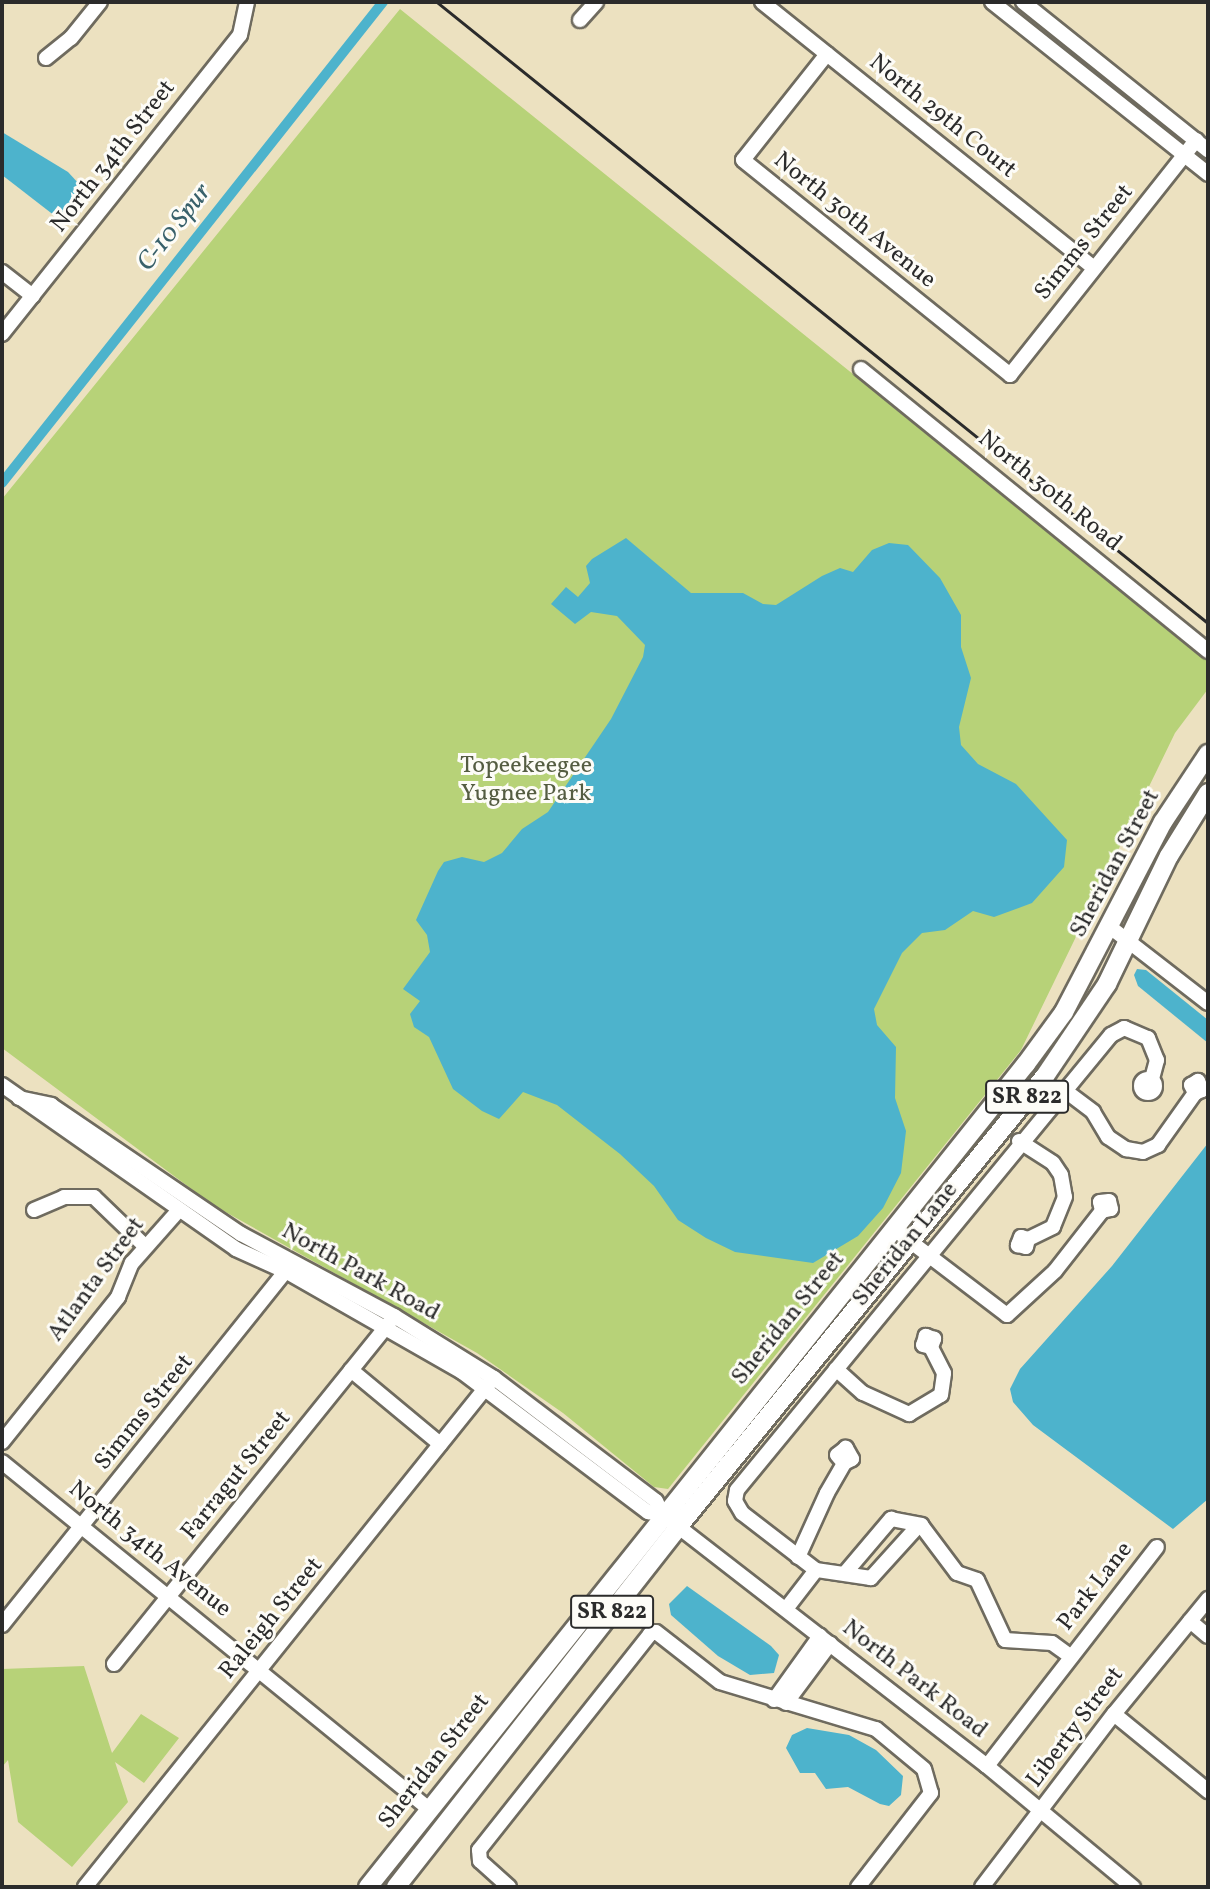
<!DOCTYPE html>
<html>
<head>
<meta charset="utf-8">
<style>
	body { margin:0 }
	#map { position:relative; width:1210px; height:1889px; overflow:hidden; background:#ece1c0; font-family:Vollkorn,serif }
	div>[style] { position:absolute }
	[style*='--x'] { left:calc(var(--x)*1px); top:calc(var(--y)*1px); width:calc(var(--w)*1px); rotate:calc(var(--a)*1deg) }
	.green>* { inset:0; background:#b7d278 }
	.water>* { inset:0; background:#4db3cc }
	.canal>* { height:10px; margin:-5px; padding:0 5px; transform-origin:5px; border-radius:5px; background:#4db3cc }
	.roads { filter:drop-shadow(2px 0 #6f6b5f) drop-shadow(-2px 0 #6f6b5f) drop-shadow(0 2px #6f6b5f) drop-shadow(0 -2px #6f6b5f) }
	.minor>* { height:14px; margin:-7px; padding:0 7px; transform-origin:7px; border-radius:7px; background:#fff }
	.minor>.ring { margin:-7px; padding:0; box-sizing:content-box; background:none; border:14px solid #fff; border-radius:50% }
	.major>* { height:18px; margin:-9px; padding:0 9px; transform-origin:9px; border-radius:9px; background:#fff }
	.rail>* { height:2.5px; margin:-1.25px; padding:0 1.25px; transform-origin:1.25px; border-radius:1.25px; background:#2b2b2b }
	span { translate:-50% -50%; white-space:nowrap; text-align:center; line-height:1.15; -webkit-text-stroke:6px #fdfcf7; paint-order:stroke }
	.shield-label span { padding:2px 5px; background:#fdfcf7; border:2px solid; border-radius:5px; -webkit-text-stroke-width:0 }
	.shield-label { font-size:23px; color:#2b2b2b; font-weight:700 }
	.street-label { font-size:24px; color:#2b2b2b }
	.park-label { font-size:24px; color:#555d42 }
	.water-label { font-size:26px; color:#39616b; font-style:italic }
	.frame { position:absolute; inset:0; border:4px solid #2b2b2b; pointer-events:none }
</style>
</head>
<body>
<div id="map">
	<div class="green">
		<i style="clip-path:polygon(400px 9px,1208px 660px,1208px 689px,1175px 733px,1021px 1050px,668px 1489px,654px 1487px,563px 1413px,477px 1353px,213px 1205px,2px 1048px,2px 499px)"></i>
		<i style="clip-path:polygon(84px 1666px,112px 1753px,141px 1714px,179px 1738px,144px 1783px,115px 1762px,128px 1802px,72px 1867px,18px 1822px,8px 1760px,2px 1767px,2px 1669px)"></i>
	</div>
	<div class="water">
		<i style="clip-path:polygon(2px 132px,68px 172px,80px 185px,81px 191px,62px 215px,55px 216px,2px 175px)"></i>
		<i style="clip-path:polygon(626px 538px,691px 593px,743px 593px,763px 604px,776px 605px,822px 576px,840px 568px,853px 572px,872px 550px,889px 543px,908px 545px,940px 578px,961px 615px,961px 647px,971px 678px,959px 727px,961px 745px,978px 764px,1016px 784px,1067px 840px,1064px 867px,1032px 903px,994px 917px,973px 911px,945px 930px,922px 933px,902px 953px,874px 1009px,877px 1025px,896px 1047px,895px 1098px,906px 1131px,901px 1173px,883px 1208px,858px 1236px,813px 1263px,735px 1252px,706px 1238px,678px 1220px,654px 1186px,620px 1154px,557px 1105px,523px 1092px,499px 1119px,482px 1111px,453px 1089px,429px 1037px,414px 1027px,410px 1014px,420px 1001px,403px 989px,430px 952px,427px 935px,416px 920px,438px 871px,444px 862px,462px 857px,484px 862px,502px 853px,522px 829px,548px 812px,611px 719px,643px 657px,645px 645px,617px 616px,591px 612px,575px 624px,551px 604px,566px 587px,578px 597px,590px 583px,586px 566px,592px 559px)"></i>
		<i style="clip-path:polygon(1137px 969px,1146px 970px,1208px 1020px,1208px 1043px,1138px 986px,1134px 975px)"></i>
		<i style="clip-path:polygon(1208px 1143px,1208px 1499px,1173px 1529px,1033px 1425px,1013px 1402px,1010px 1389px,1020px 1369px,1112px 1266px)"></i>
		<i style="clip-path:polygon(687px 1586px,771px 1646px,779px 1655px,774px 1673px,750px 1675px,718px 1656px,671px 1615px,669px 1604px)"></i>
		<i style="clip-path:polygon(807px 1728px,849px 1735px,876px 1750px,903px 1776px,901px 1795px,889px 1806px,880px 1804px,848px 1787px,826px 1789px,815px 1773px,800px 1773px,786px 1748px,792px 1735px)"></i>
	</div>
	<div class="canal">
		<i style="--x:2;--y:483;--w:614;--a:-51.62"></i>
	</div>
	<div class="roads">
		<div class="minor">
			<i style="--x:762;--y:2;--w:425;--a:38.7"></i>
			<i style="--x:992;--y:2;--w:276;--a:38.5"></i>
			<i style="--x:1023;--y:2;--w:237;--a:38.7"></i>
			<i style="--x:580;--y:20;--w:24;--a:-48"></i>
			<i style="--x:827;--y:54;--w:135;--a:128.4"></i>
			<i style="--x:743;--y:160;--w:343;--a:38.8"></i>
			<i style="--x:1010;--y:375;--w:300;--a:-51.6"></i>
			<i style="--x:46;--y:58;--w:32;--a:-39"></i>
			<i style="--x:71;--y:38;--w:46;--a:-51.1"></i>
			<i style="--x:2;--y:272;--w:39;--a:38"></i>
			<i style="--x:2;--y:334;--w:382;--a:-51.5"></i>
			<i style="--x:240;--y:35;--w:34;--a:-78"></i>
			<i style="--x:861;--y:369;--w:447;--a:39.1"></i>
			<i style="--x:1110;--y:927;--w:124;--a:37.8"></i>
			<i class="ring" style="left:1141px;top:1079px;width:0;height:0"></i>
			<i style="--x:2;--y:1085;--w:286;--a:35"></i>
			<i style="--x:236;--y:1249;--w:56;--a:24.3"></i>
			<i style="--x:287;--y:1272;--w:202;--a:29.7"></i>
			<i style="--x:462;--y:1372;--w:233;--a:37"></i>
			<i style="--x:648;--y:1512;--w:14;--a:8"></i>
			<i style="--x:1063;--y:1089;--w:38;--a:37"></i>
			<i style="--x:1093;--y:1112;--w:29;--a:59"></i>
			<i style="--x:1108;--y:1137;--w:22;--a:34"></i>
			<i style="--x:1126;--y:1149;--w:17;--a:10"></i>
			<i style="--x:1143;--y:1152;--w:17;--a:-25"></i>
			<i style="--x:1158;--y:1145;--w:64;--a:-54.6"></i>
			<i style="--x:1195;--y:1093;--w:8;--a:-23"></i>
			<i style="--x:1202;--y:1090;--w:10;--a:-114"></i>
			<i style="--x:1198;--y:1081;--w:8;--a:150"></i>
			<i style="--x:1191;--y:1085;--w:9;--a:63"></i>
			<i style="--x:19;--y:1098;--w:33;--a:12"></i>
			<i style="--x:51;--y:1105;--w:230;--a:34.2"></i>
			<i style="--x:241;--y:1234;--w:174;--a:28.2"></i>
			<i style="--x:394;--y:1316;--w:118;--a:31.8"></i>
			<i style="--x:494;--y:1378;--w:203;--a:37.2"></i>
			<i style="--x:656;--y:1501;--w:14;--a:65"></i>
			<i style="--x:662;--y:1514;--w:411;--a:37.8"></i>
			<i style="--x:987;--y:1766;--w:190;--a:39.7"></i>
			<i style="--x:1019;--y:1141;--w:40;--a:32.9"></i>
			<i style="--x:1053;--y:1163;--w:14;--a:56"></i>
			<i style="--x:1061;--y:1175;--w:22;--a:80"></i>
			<i style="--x:1065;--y:1197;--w:32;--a:112"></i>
			<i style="--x:1053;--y:1227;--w:28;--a:154"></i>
			<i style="--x:1028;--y:1239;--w:7;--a:-164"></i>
			<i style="--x:1021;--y:1237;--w:9;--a:111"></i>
			<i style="--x:1018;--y:1245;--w:8;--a:14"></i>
			<i style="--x:1026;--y:1247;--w:8;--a:-76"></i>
			<i style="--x:34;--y:1210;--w:33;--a:-23"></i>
			<i style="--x:64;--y:1197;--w:30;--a:0"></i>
			<i style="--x:94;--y:1197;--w:72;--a:43.9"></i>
			<i style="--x:894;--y:1229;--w:142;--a:37.3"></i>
			<i style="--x:1007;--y:1315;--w:65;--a:-42.5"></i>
			<i style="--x:1055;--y:1271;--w:76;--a:-51.9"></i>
			<i style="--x:1102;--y:1211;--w:9;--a:-13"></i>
			<i style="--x:1111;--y:1209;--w:8;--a:-104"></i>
			<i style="--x:1109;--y:1201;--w:9;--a:174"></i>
			<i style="--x:1100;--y:1202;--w:9;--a:77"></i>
			<i style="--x:836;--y:1369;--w:36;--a:42"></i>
			<i style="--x:863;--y:1393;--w:51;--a:24.5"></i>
			<i style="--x:909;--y:1414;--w:37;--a:-31"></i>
			<i style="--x:941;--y:1395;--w:22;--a:-82"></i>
			<i style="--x:944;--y:1373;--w:29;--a:-117"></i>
			<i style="--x:931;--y:1347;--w:9;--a:-69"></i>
			<i style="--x:934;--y:1339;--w:9;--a:-159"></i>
			<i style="--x:926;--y:1336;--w:9;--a:108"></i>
			<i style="--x:923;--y:1345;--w:8;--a:14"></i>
			<i style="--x:351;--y:1370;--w:116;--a:39.7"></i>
			<i style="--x:2;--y:1442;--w:186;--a:-51.3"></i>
			<i style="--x:118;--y:1297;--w:37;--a:-68"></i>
			<i style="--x:132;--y:1263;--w:69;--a:-48.5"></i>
			<i style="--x:2;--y:1462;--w:550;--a:39.1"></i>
			<i style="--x:919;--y:1525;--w:72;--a:132.2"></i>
			<i style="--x:871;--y:1578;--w:56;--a:-171.7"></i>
			<i style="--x:816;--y:1570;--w:93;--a:-142.4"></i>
			<i style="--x:742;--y:1513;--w:14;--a:-120"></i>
			<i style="--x:735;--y:1501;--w:11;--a:-80"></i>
			<i style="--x:737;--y:1490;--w:589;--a:-50.58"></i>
			<i style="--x:1111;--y:1035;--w:15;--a:-28"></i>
			<i style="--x:1124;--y:1028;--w:26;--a:23"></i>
			<i style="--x:1148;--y:1038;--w:24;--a:68"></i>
			<i style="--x:1157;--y:1060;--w:20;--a:105"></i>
			<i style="--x:798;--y:1557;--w:70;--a:-65.6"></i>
			<i style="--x:827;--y:1493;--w:34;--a:-60"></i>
			<i style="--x:844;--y:1463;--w:9;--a:-27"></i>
			<i style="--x:852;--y:1459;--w:13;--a:-119"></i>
			<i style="--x:846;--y:1448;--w:11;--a:142"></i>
			<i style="--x:837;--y:1455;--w:11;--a:49"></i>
			<i style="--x:846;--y:1572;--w:70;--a:-49.7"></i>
			<i style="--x:891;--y:1519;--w:31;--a:11"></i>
			<i style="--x:921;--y:1525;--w:60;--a:53.1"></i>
			<i style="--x:957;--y:1573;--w:21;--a:19"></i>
			<i style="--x:977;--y:1580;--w:66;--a:65"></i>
			<i style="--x:1005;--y:1640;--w:47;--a:3.7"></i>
			<i style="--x:1052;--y:1643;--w:22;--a:36"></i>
			<i style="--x:786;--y:1609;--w:49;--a:-52.4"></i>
			<i style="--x:1190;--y:1621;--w:23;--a:40"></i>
			<i style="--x:2;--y:1625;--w:460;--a:-51.3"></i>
			<i style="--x:114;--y:1664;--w:438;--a:-51.1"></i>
			<i style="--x:774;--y:1700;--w:79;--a:-54.3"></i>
			<i style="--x:786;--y:1703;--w:74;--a:-53.3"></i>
			<i style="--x:1114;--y:1714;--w:122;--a:39.3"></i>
			<i style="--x:987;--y:1766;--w:277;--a:-52.2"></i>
			<i style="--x:85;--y:1887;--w:649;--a:-51.26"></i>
			<i style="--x:509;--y:1887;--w:39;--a:-138"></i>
			<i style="--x:480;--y:1861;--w:11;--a:-95"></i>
			<i style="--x:479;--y:1850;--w:275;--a:-51.6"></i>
			<i style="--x:650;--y:1634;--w:6;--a:-18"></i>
			<i style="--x:656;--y:1632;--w:81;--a:38"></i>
			<i style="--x:720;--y:1682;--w:163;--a:16.8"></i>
			<i style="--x:876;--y:1729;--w:62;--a:39.8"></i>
			<i style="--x:924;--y:1769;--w:25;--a:74"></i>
			<i style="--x:931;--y:1793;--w:119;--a:127.8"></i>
			<i style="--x:982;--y:1887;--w:218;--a:-52.7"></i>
			<i style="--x:1114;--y:1714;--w:149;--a:-50.7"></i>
		</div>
		<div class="major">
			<i style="--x:368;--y:1887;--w:1054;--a:-51.36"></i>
			<i style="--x:1026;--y:1064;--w:64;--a:-53.8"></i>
			<i style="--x:1064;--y:1012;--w:214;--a:-62.5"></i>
			<i style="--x:1163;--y:822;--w:82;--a:-56.5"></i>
			<i style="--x:396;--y:1887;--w:457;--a:-51.9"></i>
			<i style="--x:678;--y:1527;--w:581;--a:-50.86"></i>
			<i style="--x:1045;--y:1076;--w:111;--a:-56"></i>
			<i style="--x:1107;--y:984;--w:142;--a:-64.2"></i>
			<i style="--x:1169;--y:856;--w:74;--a:-58.2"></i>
		</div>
	</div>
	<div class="rail">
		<i style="--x:437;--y:2;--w:990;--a:38.85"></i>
	</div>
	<div class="shield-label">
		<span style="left:1027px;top:1097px">SR 822</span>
		<span style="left:612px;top:1612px">SR 822</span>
	</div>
	<div class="street-label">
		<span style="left:942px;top:117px;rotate:39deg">North 29th Court</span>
		<span style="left:114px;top:157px;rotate:-52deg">North 34th Street</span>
		<span style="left:854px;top:221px;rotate:39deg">North 30th Avenue</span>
		<span style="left:1085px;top:243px;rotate:-51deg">Simms Street</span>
		<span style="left:1049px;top:492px;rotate:39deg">North 30th Road</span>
		<span style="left:1116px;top:864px;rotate:-62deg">Sheridan Street</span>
		<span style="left:906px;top:1245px;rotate:-51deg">Sheridan Lane</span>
		<span style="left:360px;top:1273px;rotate:29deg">North Park Road</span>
		<span style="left:97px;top:1280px;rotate:-54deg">Atlanta Street</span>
		<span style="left:789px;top:1319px;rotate:-51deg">Sheridan Street</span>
		<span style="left:145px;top:1413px;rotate:-51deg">Simms Street</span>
		<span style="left:237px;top:1476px;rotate:-51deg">Farragut Street</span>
		<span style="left:149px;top:1550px;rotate:39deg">North 34th Avenue</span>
		<span style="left:1096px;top:1587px;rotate:-52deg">Park Lane</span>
		<span style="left:272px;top:1619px;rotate:-51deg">Raleigh Street</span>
		<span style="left:914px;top:1680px;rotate:38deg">North Park Road</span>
		<span style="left:1076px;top:1728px;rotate:-53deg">Liberty Street</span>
		<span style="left:435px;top:1762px;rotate:-52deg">Sheridan Street</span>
	</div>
	<div class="park-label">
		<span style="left:526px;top:781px">Topeekeegee<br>Yugnee Park</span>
	</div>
	<div class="water-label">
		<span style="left:175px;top:228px;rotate:-52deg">C-10 Spur</span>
	</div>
	<div class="frame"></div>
</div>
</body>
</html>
